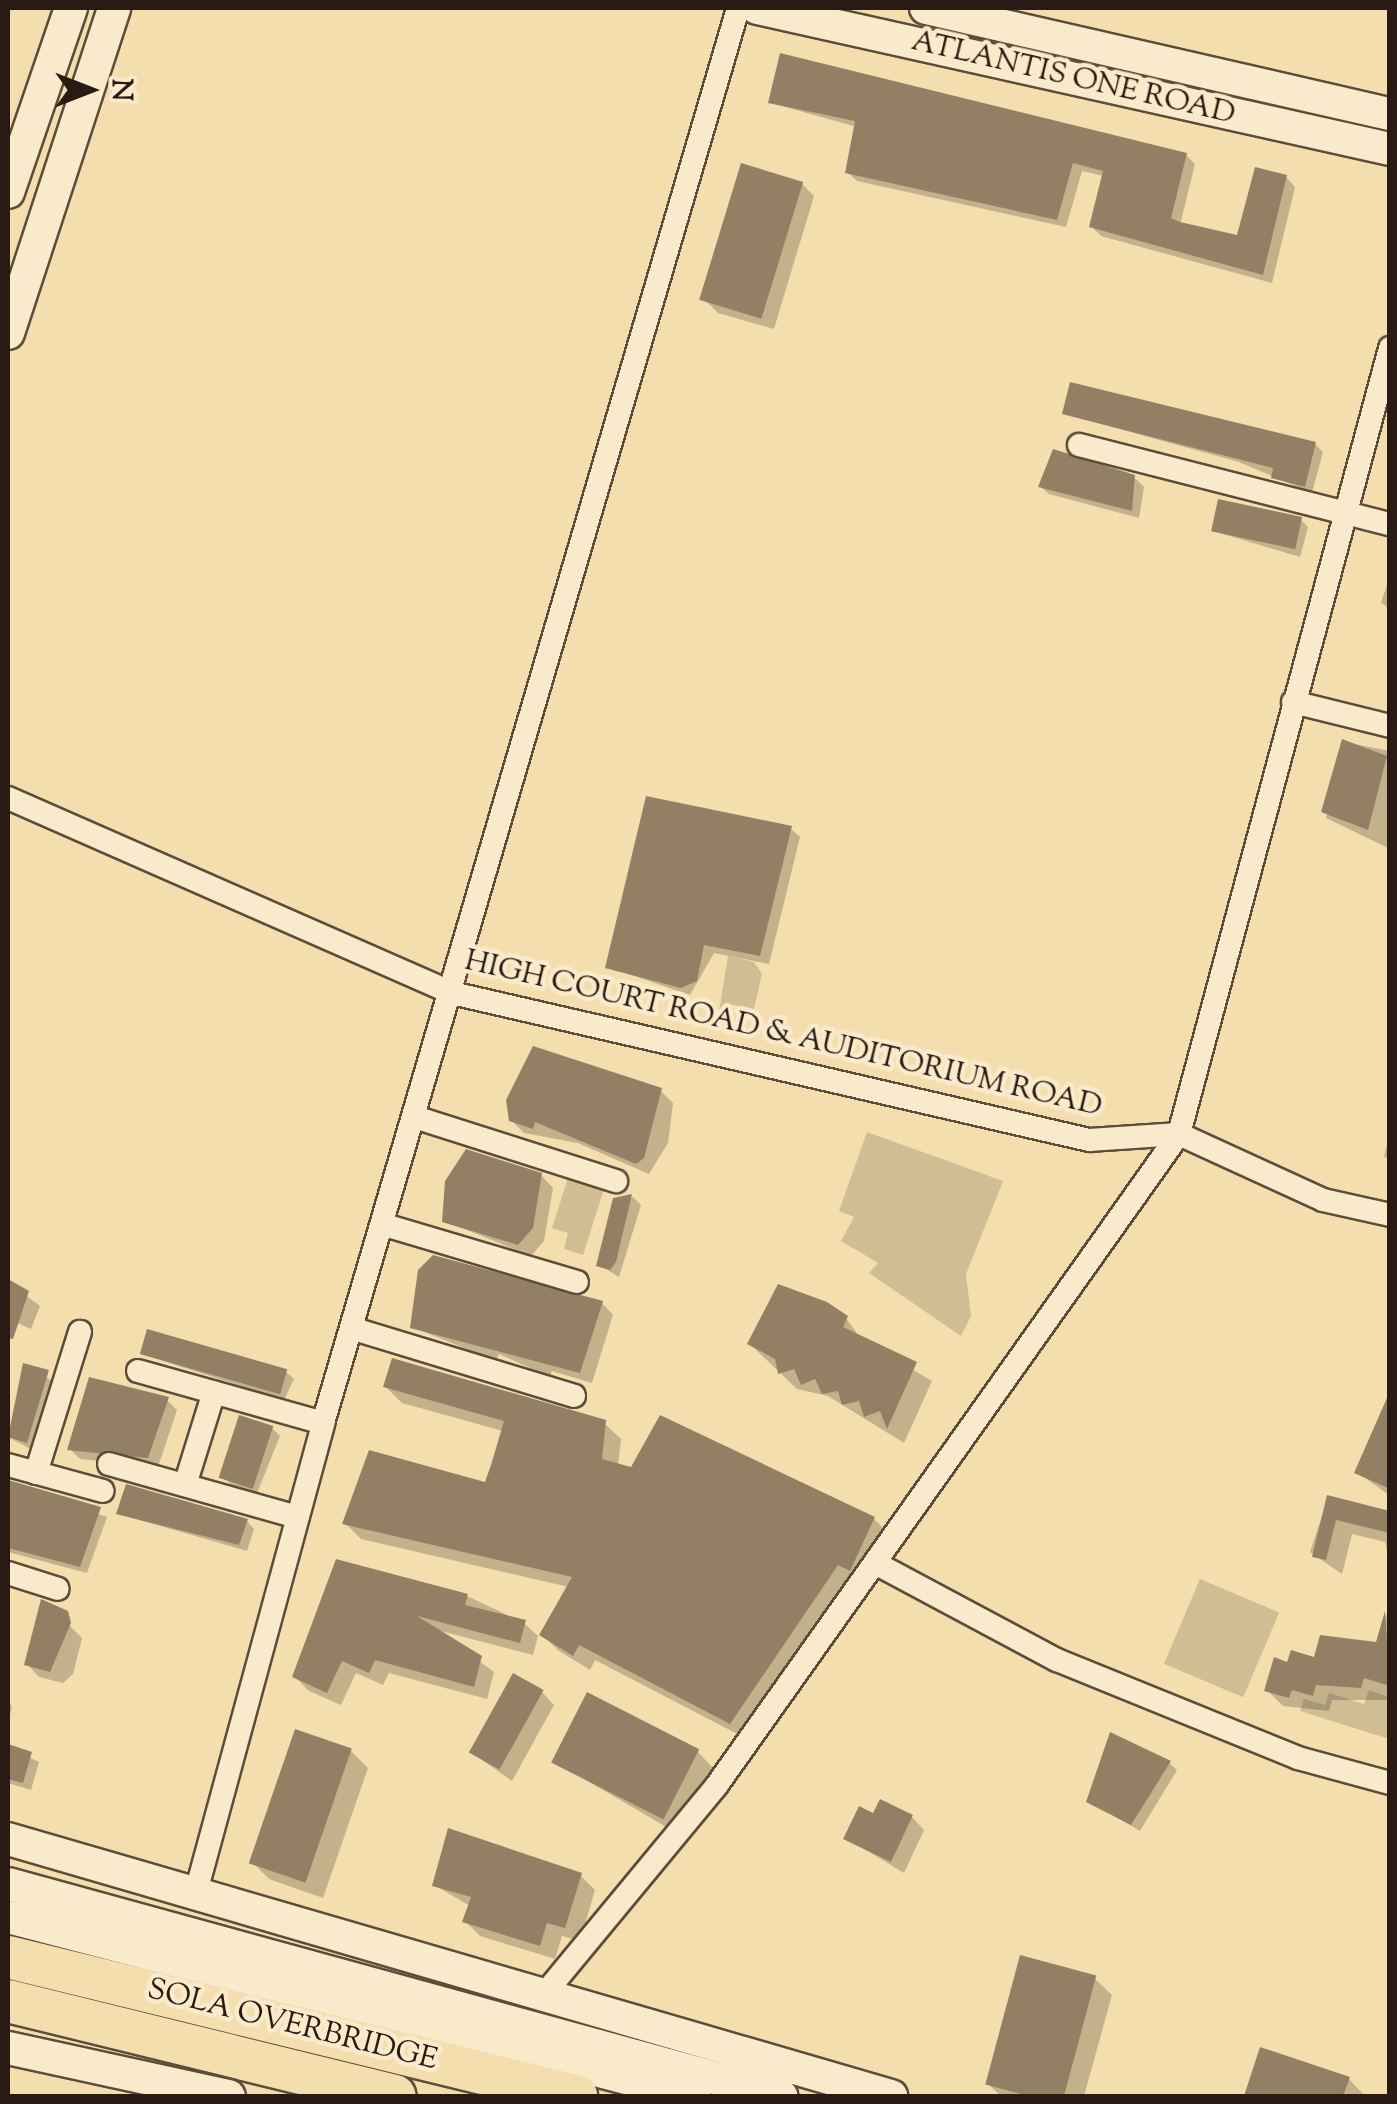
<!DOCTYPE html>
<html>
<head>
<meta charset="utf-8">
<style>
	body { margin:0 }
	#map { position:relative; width:1397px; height:2104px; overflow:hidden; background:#f4deae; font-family:"Sorts Mill Goudy",serif }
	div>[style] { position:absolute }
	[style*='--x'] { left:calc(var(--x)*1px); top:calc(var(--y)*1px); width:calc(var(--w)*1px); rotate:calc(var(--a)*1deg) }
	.green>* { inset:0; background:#d1bd94; transform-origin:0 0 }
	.shadow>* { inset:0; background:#0003 }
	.building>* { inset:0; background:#938064; transform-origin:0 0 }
	.roads { filter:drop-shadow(2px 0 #5c4c3a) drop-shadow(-2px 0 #5c4c3a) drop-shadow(0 2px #5c4c3a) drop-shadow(0 -2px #5c4c3a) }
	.street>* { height:22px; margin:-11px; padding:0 11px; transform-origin:11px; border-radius:11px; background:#f8eaca }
	.secondary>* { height:32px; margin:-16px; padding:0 16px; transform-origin:16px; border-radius:16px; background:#f8eaca }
	.highway>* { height:42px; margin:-21px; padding:0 21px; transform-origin:21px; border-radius:21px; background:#f4deae }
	span { translate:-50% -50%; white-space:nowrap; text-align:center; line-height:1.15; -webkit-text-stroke:9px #f8eaca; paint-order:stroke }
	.street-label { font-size:30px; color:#291b13 }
	.frame { position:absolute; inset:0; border:10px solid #291b13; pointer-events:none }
	.north { position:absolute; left:40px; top:40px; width:100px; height:100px; -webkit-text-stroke:8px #f8eaca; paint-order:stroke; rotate:90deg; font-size:28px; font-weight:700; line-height:40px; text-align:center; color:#291b13 }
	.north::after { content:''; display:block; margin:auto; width:35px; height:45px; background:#291b13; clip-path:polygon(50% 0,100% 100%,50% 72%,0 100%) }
</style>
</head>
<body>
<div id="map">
	<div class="green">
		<i style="clip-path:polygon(728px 956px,754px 962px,762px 974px,754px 1009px,728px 1004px,719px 1012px)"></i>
		<i style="clip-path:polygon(867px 1132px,1003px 1181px,966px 1274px,971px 1316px,961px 1336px,869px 1273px,878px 1263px,841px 1241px,854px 1217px,839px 1211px)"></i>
		<i style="clip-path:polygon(568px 1178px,604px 1189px,583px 1255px,564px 1249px,568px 1233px,552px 1228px)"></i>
		<i style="left:1200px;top:1579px;width:86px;height:92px;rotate:23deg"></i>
		<i style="clip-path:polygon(1369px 1690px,1389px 1697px,1389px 1739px,1300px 1711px,1304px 1699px,1325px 1705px,1329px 1693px,1364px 1704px)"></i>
	</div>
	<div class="shadow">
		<i style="clip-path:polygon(771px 103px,1186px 155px,1195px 164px,1180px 225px,1239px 238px,1286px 177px,1295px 187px,1272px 283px,1101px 236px,1091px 226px,1104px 176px,1082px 171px,1066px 227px,857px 181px,847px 172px,857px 127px)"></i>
		<i style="clip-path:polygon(802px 184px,814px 196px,774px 329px,718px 313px,706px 301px)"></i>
		<i style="clip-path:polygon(1065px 414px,1315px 444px,1323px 452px,1312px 493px,1239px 462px)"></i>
		<i style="clip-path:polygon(1054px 452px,1136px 479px,1144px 487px,1139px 518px,1049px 494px,1041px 487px)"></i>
		<i style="clip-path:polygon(1300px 519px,1308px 527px,1300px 557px,1213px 531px)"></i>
		<i style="clip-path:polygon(1390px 577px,1390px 610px,1381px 602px)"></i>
		<i style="clip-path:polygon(1344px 742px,1390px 751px,1390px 849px,1326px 818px)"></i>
		<i style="clip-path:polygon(791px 829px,800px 837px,769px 964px,714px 953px,690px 995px,608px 967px)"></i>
		<i style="clip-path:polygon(660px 1090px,673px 1103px,668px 1143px,649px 1174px,578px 1143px,524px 1133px,511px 1120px)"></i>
		<i style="clip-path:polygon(1390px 1135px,1390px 1161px,1384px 1156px)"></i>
		<i style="clip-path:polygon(541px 1175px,553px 1188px,544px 1241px,531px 1256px,445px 1221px)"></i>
		<i style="clip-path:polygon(633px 1197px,641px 1205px,619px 1277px,599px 1265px,615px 1200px)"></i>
		<i style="clip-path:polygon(8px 1282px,40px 1306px,31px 1329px,8px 1319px)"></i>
		<i style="clip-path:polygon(602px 1303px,613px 1315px,592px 1383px,552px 1371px,550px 1377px,499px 1354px,496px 1361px,412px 1327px)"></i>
		<i style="clip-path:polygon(846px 1318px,861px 1339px,932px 1381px,904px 1443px,828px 1396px,797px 1389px,750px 1344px)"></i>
		<i style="clip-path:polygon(142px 1354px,286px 1372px,294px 1379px,284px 1400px)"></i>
		<i style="clip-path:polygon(25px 1366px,60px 1385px,40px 1454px,8px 1437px)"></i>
		<i style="clip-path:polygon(386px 1387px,604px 1423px,621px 1439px,618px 1466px,874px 1519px,890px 1535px,747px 1739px,595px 1660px,590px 1670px,559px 1651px,542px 1635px,569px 1587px,361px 1539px,345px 1523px,487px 1485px,503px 1431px,402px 1403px)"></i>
		<i style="clip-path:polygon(1390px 1397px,1390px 1496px,1357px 1472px)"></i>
		<i style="clip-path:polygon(167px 1400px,177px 1410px,158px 1467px,80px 1459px,70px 1449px)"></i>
		<i style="clip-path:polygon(272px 1428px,280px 1436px,257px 1493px,232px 1485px,224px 1478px)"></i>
		<i style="clip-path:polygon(8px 1483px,107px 1517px,87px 1573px,8px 1552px)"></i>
		<i style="clip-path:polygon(1328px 1498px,1390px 1513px,1390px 1561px,1385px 1542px,1352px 1534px,1342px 1574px,1310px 1552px)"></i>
		<i style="clip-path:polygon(119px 1514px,247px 1521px,254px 1529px,247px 1551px)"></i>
		<i style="clip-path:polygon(338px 1562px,467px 1596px,524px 1623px,538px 1636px,533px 1655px,437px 1630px,494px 1672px,487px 1699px,389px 1673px,383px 1685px,356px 1673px,341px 1705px,309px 1691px,295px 1677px)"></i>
		<i style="clip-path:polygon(1390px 1603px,1390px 1700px,1332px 1700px,1329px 1711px,1283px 1706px,1267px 1690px,1289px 1665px,1378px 1645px)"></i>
		<i style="clip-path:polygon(69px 1625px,82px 1638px,73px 1674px,63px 1683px,39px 1677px,27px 1664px)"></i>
		<i style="clip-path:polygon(542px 1692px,554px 1705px,512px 1781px,472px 1753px)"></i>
		<i style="clip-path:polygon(8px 1701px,12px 1706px,8px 1725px)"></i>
		<i style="clip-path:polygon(8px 1747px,39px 1762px,31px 1790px,8px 1783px)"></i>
		<i style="clip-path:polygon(351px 1751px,368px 1768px,323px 1898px,269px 1879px,252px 1862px)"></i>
		<i style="clip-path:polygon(698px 1752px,714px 1769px,680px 1835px,555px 1762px)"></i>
		<i style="clip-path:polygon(1169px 1763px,1177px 1770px,1140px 1831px,1089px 1801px)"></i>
		<i style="clip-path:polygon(874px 1816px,912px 1817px,924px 1830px,904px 1873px,846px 1838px)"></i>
		<i style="clip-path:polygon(580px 1875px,595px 1890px,580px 1941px,562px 1936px,555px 1959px,480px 1936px,465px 1921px,470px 1906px,434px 1885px)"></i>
		<i style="clip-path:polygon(1095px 1979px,1112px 1995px,1084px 2096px,1001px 2096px,987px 2083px)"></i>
		<i style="clip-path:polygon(1262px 2050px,1349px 2079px,1365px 2096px,1246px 2096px)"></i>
	</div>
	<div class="building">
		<i style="clip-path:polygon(780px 53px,1187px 153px,1171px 218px,1180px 222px,1237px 235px,1255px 167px,1287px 175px,1263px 275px,1089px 227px,1103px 171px,1073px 163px,1057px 220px,845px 173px,855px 121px,768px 103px)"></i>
		<i style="left:741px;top:163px;width:65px;height:143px;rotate:17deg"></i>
		<i style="clip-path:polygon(1070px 382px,1316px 442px,1305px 487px,1271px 478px,1273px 468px,1062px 414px)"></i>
		<i style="clip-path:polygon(1053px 449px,1135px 475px,1132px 511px,1038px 487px)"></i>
		<i style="left:1218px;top:499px;width:86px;height:33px;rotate:12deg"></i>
		<i style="clip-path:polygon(1342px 739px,1387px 756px,1368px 830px,1321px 812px)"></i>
		<i style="clip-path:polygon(646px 796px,792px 826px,760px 956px,704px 945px,697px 981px,681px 988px,605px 968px)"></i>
		<i style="clip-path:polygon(533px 1046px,662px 1088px,644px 1158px,636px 1164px,535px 1122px,533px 1129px,509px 1121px,506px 1100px)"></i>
		<i style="clip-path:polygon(466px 1149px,542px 1173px,533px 1228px,518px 1245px,442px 1222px,445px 1181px)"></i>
		<i style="clip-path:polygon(632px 1194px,616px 1262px,610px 1270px,596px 1266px,613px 1198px)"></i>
		<i style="clip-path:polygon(433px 1255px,603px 1301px,580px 1373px,410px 1328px,418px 1270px)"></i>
		<i style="clip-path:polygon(8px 1279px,29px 1291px,13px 1339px,8px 1338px)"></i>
		<i style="clip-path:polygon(778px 1284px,827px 1302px,848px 1316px,843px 1327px,917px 1362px,887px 1429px,880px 1411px,864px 1417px,859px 1401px,842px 1405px,838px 1391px,822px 1394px,815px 1379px,801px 1385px,794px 1369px,778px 1374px,775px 1359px,747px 1344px)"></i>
		<i style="left:147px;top:1329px;width:146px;height:26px;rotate:16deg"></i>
		<i style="clip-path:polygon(392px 1358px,606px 1420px,602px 1459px,631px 1467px,660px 1415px,875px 1517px,850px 1571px,838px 1565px,730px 1724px,579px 1645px,573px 1656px,539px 1635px,572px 1577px,342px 1524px,369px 1450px,485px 1482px,491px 1465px,504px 1421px,383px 1387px)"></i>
		<i style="clip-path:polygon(23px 1363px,49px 1370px,27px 1443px,8px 1437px)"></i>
		<i style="clip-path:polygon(89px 1377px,169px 1397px,148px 1458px,67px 1450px)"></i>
		<i style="clip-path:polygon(1390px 1391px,1390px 1489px,1354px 1473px)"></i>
		<i style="left:239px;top:1415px;width:36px;height:66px;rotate:18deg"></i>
		<i style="clip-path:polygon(8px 1480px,101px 1507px,80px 1567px,8px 1548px)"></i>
		<i style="clip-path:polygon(126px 1484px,248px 1519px,239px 1545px,116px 1514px)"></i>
		<i style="clip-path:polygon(1327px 1495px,1390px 1511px,1390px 1533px,1336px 1520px,1326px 1560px,1312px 1557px)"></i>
		<i style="clip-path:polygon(336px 1559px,468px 1594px,465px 1605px,526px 1620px,520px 1643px,417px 1616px,482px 1656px,474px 1687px,375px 1660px,369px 1673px,342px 1661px,327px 1693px,292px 1677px)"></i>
		<i style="clip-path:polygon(41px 1599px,68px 1611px,71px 1623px,50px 1672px,24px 1665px)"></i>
		<i style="clip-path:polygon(1385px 1611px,1390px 1686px,1364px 1678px,1361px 1688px,1316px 1685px,1313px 1696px,1292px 1690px,1289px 1698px,1264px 1691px,1274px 1657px,1287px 1662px,1291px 1650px,1314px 1657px,1320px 1635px,1376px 1642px)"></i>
		<i style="left:513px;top:1673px;width:35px;height:91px;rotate:29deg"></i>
		<i style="left:587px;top:1692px;width:126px;height:79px;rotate:27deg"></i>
		<i style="left:295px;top:1729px;width:60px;height:142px;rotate:19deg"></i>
		<i style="clip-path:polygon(1110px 1732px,1171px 1761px,1131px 1825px,1086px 1802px)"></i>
		<i style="clip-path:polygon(8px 1744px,32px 1752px,23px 1783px,8px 1779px)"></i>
		<i style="clip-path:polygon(880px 1799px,913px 1815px,891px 1862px,843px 1839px,859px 1806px,873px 1813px)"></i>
		<i style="clip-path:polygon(448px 1828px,582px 1873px,565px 1928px,547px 1923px,540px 1946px,462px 1922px,471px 1897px,432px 1886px)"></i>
		<i style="left:1020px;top:1955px;width:79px;height:134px;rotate:15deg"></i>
		<i style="clip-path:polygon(1260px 2047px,1350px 2077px,1343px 2096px,1244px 2096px)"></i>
	</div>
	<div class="roads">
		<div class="street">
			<i style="--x:1079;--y:445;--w:321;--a:14.3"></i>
			<i style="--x:1293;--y:702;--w:100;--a:13.9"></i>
			<i style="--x:8;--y:798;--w:485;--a:23.7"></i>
			<i style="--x:452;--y:993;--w:654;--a:12.99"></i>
			<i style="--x:1089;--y:1140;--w:90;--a:-3.8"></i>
			<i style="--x:1179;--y:1134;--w:158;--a:24.6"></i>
			<i style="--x:1323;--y:1200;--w:69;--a:12.6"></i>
			<i style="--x:418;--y:1118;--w:208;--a:17.7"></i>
			<i style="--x:388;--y:1226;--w:197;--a:16.5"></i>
			<i style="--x:354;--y:1329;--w:230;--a:16.9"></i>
			<i style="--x:138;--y:1371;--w:192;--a:15.7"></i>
			<i style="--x:109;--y:1464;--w:196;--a:15.7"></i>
			<i style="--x:8;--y:1465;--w:98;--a:15.3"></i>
			<i style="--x:36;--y:1473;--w:148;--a:-72.7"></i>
			<i style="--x:185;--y:1485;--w:97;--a:-72.7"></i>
			<i style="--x:875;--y:1563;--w:206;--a:28.1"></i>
			<i style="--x:1057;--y:1660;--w:260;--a:22.1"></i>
			<i style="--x:1298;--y:1758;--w:95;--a:15.2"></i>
			<i style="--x:8;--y:1573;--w:52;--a:17.7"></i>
			<i style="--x:196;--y:1892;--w:486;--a:-74.8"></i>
			<i style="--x:323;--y:1423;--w:1475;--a:-73.65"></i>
			<i style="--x:541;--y:1998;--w:276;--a:-50.4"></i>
			<i style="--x:717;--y:1785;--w:798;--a:-54.64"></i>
			<i style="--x:1179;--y:1134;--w:814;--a:-74.97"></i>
		</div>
		<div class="secondary">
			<i style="--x:757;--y:8;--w:649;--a:12.56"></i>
			<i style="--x:926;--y:8;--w:476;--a:12.9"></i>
			<i style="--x:8;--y:192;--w:194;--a:-71.1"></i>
			<i style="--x:8;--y:333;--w:342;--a:-71.9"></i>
			<i style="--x:8;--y:1839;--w:920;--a:16.23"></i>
			<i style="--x:8;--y:1884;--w:802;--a:15.34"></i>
			<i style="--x:8;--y:1917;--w:710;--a:14.6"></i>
			<i style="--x:8;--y:2048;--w:226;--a:12.3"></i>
		</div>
		<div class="highway">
			<i style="--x:8;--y:1957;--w:585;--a:13.75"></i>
			<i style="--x:8;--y:2001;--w:398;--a:13.8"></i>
		</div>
	</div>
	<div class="street-label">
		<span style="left:1073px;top:79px;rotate:13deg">ATLANTIS ONE ROAD</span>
		<span style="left:783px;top:1035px;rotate:13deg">HIGH COURT ROAD &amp; AUDITORIUM ROAD</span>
		<span style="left:292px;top:2026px;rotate:14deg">SOLA OVERBRIDGE</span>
	</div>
	<div class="frame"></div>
	<div class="north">N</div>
</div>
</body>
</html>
